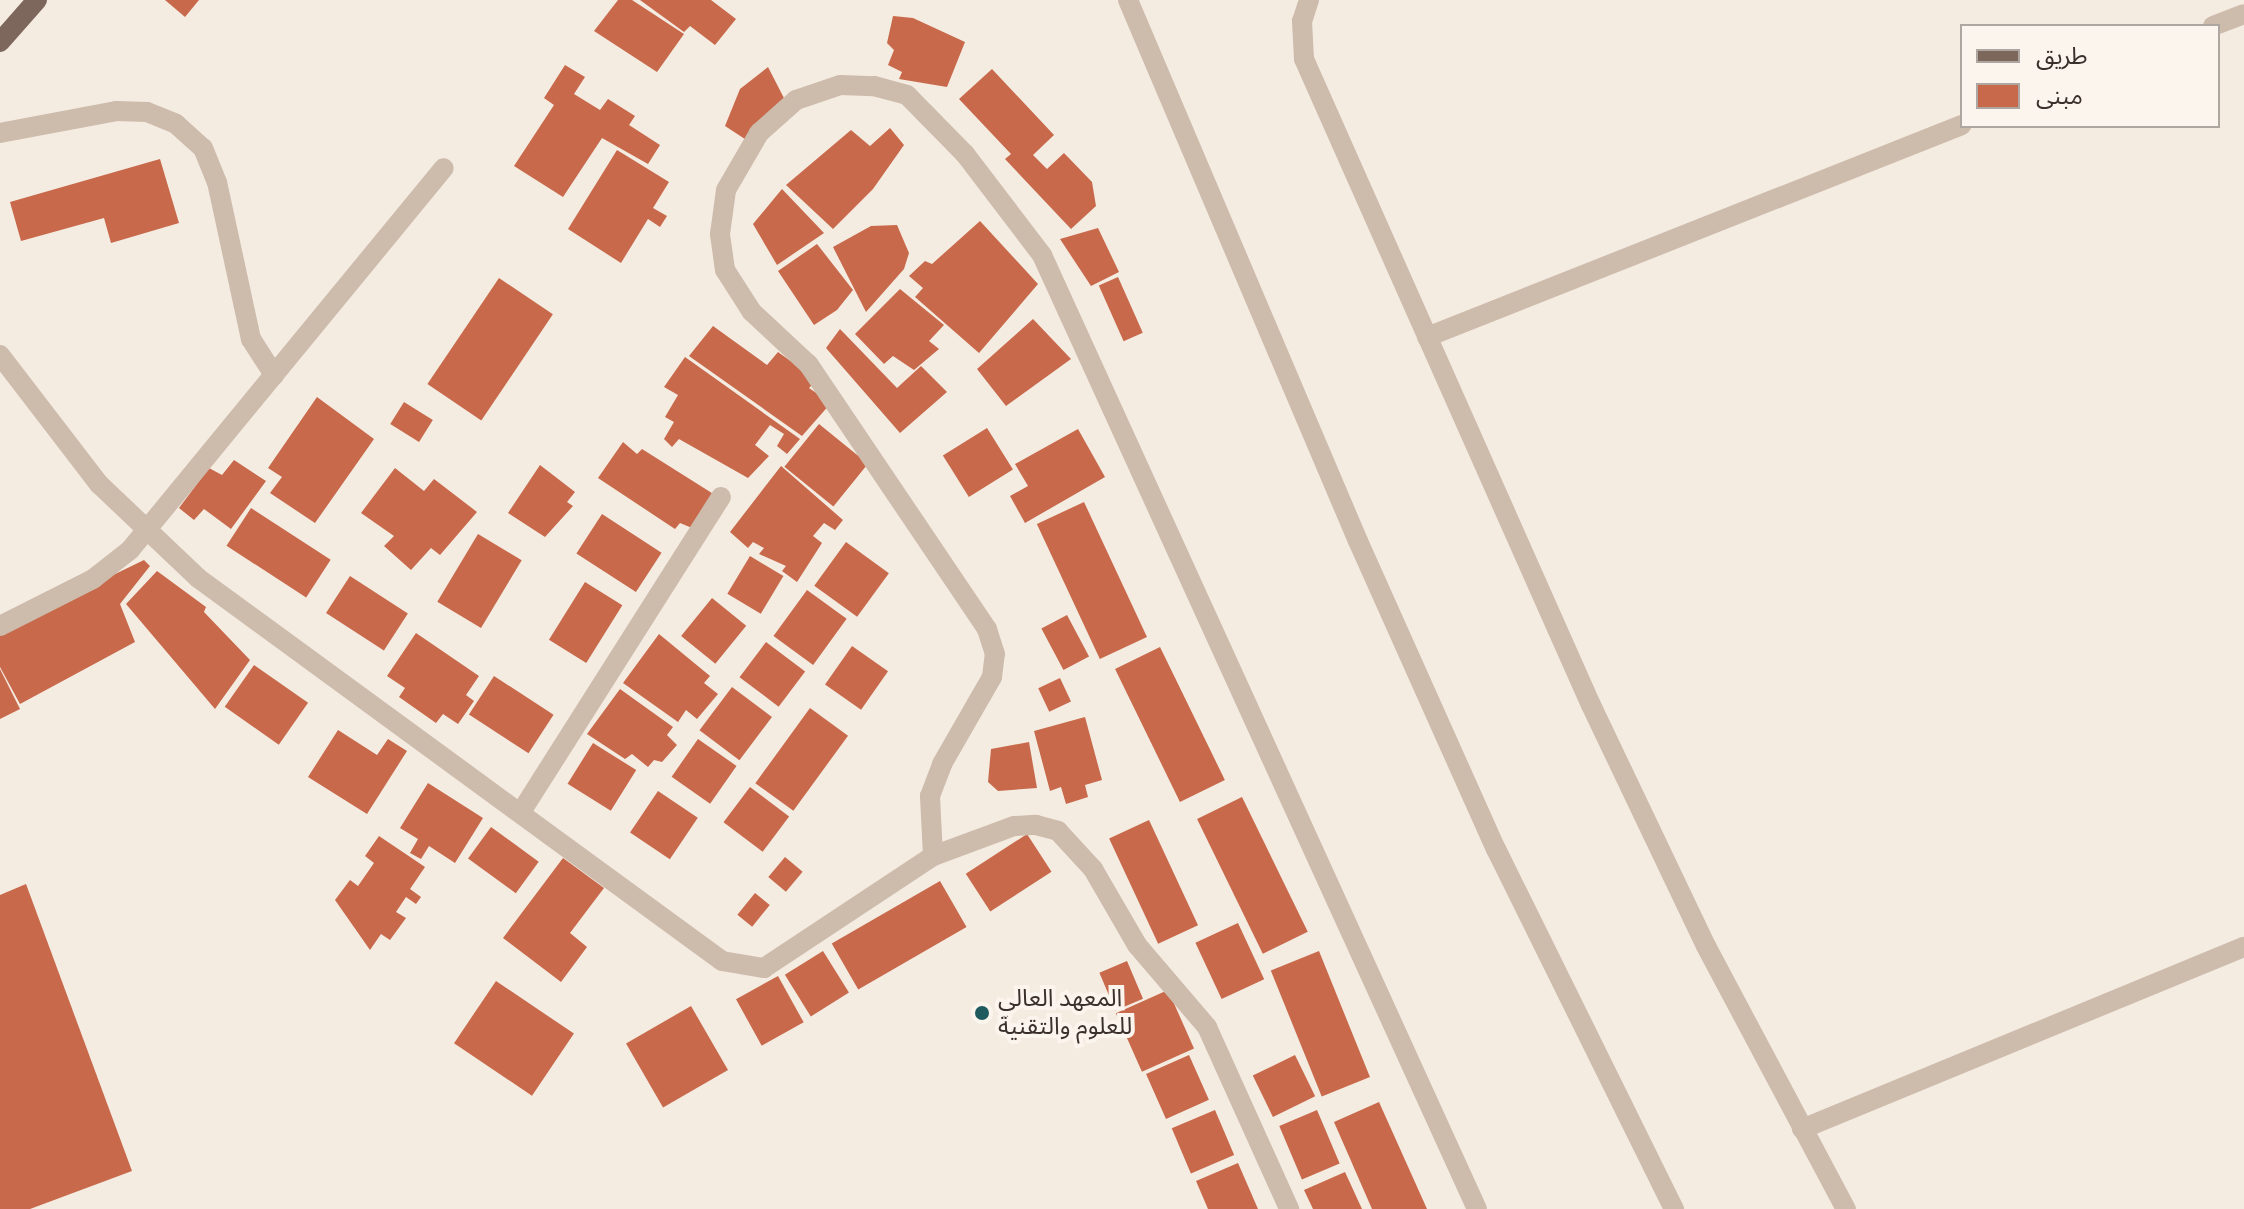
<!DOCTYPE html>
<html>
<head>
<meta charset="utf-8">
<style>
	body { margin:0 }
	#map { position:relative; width:2244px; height:1209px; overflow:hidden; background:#f4ebe1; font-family:Karla,"Noto Sans Arabic",sans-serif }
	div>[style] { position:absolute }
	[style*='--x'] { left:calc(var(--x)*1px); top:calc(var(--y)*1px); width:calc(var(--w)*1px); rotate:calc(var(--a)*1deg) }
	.building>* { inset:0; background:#c8694b; transform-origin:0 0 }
	.street>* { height:20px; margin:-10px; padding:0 10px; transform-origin:10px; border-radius:10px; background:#cdbbac }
	.primary>* { height:20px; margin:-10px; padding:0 10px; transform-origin:10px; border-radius:10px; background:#7d675c }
	.dots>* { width:22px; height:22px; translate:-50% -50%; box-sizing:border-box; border:4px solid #fbf5ee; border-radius:50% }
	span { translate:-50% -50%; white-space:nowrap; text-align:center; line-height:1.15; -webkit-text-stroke:8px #fbf5ee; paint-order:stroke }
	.poi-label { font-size:24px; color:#3b302b }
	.left { translate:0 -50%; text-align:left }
	.legend { position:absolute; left:1960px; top:24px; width:260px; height:104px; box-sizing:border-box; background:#fbf5ee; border:2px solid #aea6a0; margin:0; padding:10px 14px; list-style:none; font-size:24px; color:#3b302b }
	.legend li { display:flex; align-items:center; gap:16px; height:40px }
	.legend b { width:40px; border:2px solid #aea6a0 }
</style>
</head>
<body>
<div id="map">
	<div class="building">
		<i style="clip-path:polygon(165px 0,199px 0,185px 17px)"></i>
		<i style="clip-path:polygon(618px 0,632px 0,684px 34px,657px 72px,594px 31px)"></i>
		<i style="clip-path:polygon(640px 0,711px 0,736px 19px,715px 45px,690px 26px,684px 32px)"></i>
		<i style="clip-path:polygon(893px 16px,913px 18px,965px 42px,947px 87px,899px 79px,902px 72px,888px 65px,894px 50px,887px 43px)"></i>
		<i style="clip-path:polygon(565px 65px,585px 77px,574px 94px,600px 110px,608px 99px,635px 116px,629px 125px,660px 145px,648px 164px,602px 138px,563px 197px,514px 166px,554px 105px,544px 98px)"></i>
		<i style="clip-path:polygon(768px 67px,786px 102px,748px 141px,725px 126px,740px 89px)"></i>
		<i style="clip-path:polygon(992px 69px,1054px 135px,1033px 155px,1047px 169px,1064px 153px,1092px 182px,1096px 206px,1071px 229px,1005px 159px,1011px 154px,959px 99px)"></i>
		<i style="clip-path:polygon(890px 128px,904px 145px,873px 189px,833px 229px,786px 185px,851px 130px,870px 146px)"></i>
		<i style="clip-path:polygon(617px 150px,669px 182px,653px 208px,667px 216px,660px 227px,648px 219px,621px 263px,568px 229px)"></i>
		<i style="clip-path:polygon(160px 159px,179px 223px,111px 243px,104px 218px,21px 241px,10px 202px)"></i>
		<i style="clip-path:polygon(782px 189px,824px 233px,777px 265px,753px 224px)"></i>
		<i style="clip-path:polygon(980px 221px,1038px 284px,979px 353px,915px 297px,923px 288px,909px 276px,925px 261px,932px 264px)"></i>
		<i style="clip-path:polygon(897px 225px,909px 253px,904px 269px,866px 312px,833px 247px,871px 226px)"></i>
		<i style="clip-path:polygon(1098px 228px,1119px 272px,1091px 286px,1060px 239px)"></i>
		<i style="clip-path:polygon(817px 244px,853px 290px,837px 310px,814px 325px,778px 271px)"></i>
		<i style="left:1118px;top:277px;width:61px;height:21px;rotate:66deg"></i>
		<i style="left:499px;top:278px;width:65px;height:128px;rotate:34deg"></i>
		<i style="clip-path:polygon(900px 289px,944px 325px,929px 341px,939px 349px,914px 370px,893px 356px,884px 364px,855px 334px)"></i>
		<i style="clip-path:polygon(1033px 319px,1071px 359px,1006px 406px,977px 369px)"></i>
		<i style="clip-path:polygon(713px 326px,767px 365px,778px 352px,817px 380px,809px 388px,831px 403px,802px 436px,689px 356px)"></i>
		<i style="clip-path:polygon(840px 329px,897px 388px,921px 366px,947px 392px,900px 433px,826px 348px)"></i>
		<i style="clip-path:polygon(685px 357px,800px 439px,787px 454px,777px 446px,784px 434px,770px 425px,755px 445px,769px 456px,748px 478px,679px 439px,672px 447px,664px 439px,674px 422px,665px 417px,678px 395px,664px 387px)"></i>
		<i style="clip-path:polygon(317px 397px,374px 439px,315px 523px,270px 493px,282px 477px,268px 468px)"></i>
		<i style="left:404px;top:402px;width:34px;height:26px;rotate:32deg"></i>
		<i style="left:819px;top:424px;width:63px;height:55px;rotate:39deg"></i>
		<i style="left:987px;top:428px;width:49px;height:52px;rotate:58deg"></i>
		<i style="clip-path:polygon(1078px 429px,1105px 477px,1025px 523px,1010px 496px,1028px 486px,1015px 464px)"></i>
		<i style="clip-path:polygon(623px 442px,637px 454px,642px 449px,715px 495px,692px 528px,680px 523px,675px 529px,598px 478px)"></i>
		<i style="clip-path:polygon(234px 460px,266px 481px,231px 529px,204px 509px,194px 520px,179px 508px,209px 468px,222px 475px)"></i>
		<i style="clip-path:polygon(540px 465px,575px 492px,567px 502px,573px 506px,545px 537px,508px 513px)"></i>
		<i style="clip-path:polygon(781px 466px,843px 520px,835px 530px,824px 523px,813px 536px,822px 543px,797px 582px,782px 571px,786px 566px,759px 554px,764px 548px,753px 542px,748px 548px,730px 532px)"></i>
		<i style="clip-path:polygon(395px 468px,424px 491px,434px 479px,477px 512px,440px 555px,431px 548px,411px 570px,384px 546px,394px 536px,361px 513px)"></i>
		<i style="left:1084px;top:502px;width:149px;height:52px;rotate:65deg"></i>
		<i style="left:251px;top:508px;width:95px;height:45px;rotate:33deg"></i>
		<i style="left:602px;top:514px;width:71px;height:47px;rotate:33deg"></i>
		<i style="left:478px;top:534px;width:51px;height:79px;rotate:31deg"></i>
		<i style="left:846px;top:542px;width:53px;height:54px;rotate:36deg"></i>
		<i style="left:750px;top:556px;width:39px;height:44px;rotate:31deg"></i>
		<i style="clip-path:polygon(144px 560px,150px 566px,120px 604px,135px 642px,20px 704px,0 667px,0 630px)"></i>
		<i style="clip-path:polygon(157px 571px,206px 607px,204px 612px,250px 660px,215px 709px,126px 604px)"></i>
		<i style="left:350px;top:576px;width:69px;height:44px;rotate:33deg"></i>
		<i style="left:585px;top:582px;width:44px;height:68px;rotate:32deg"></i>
		<i style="left:807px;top:590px;width:49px;height:57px;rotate:36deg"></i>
		<i style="left:712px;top:598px;width:44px;height:49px;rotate:39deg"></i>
		<i style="left:1067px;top:615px;width:47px;height:29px;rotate:62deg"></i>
		<i style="clip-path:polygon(416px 633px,479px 676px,466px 695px,474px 701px,458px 724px,443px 714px,436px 723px,399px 697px,405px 688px,387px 676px)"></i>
		<i style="clip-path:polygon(659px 634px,710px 676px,704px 683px,718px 694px,697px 719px,686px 710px,678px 722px,623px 683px)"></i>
		<i style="left:766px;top:642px;width:49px;height:44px;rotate:37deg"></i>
		<i style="left:852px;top:646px;width:44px;height:47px;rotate:35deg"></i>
		<i style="left:1160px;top:647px;width:148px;height:50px;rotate:64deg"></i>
		<i style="left:254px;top:665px;width:66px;height:51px;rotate:35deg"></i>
		<i style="clip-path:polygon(0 669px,20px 709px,0 719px)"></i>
		<i style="left:494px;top:676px;width:71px;height:46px;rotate:33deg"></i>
		<i style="left:1060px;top:678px;width:26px;height:24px;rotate:65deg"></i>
		<i style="left:732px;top:687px;width:50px;height:54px;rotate:37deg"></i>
		<i style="clip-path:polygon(620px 689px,673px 727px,667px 735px,677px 745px,662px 762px,654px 760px,648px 767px,632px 754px,625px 759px,587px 734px)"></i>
		<i style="left:810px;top:708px;width:47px;height:93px;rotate:36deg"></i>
		<i style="clip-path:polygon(1085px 717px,1102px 780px,1085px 785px,1088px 797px,1066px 804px,1061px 787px,1050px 791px,1034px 731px)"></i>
		<i style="clip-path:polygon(338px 730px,377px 755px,388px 739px,407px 751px,367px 814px,308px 777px)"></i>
		<i style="left:698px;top:739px;width:47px;height:46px;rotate:35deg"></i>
		<i style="clip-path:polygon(1029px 742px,1037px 788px,998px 791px,988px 782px,991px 749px)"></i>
		<i style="left:593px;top:743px;width:51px;height:48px;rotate:32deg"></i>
		<i style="clip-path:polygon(428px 783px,483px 818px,455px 863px,429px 846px,421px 859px,410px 853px,418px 839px,400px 828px)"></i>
		<i style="left:750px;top:787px;width:49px;height:44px;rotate:37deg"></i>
		<i style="left:658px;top:791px;width:48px;height:50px;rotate:34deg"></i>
		<i style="left:1242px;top:797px;width:150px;height:50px;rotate:64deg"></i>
		<i style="left:1149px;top:820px;width:116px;height:44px;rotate:65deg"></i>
		<i style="left:491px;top:827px;width:59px;height:39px;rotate:36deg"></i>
		<i style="left:1027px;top:834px;width:45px;height:73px;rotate:57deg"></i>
		<i style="clip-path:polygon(379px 836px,425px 867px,410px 889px,421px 897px,416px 904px,406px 897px,396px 912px,406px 918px,390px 940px,381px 934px,370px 950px,335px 900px,350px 880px,358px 886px,374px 863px,365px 856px)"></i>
		<i style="left:785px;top:857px;width:23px;height:26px;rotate:40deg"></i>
		<i style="clip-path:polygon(563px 858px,604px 888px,570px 933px,587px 947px,561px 982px,503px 938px)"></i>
		<i style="left:940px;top:881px;width:53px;height:125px;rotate:60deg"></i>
		<i style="clip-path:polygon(26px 884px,132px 1171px,30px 1209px,0 1209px,0 895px)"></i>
		<i style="left:755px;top:893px;width:19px;height:28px;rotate:39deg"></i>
		<i style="left:1238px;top:923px;width:62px;height:47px;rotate:65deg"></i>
		<i style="left:823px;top:951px;width:49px;height:45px;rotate:58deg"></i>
		<i style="left:1319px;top:951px;width:136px;height:52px;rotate:68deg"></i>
		<i style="left:1127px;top:961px;width:41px;height:30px;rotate:67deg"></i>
		<i style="left:778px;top:976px;width:53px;height:48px;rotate:61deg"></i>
		<i style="left:496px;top:981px;width:94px;height:75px;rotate:34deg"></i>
		<i style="left:1168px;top:990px;width:64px;height:57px;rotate:66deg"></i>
		<i style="left:691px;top:1006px;width:74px;height:75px;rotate:60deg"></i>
		<i style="left:1189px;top:1055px;width:49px;height:47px;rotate:66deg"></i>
		<i style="left:1295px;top:1055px;width:46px;height:47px;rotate:64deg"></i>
		<i style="clip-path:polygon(1379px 1102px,1427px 1209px,1372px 1209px,1334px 1122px)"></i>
		<i style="left:1215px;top:1110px;width:49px;height:47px;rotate:67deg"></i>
		<i style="left:1317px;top:1110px;width:58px;height:41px;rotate:67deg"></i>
		<i style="clip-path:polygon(1238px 1163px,1258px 1209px,1208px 1209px,1196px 1181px)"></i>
		<i style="clip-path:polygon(1345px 1172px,1362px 1209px,1313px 1209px,1304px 1190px)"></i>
	</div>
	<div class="street">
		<i style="--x:1128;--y:0;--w:588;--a:66.97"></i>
		<i style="--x:1358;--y:541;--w:338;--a:65.9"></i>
		<i style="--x:1496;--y:849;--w:402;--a:63.7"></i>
		<i style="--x:1309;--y:0;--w:22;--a:108"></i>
		<i style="--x:1302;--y:21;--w:38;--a:87"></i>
		<i style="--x:1304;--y:59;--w:707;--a:66.05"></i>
		<i style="--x:1591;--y:705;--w:267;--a:64.5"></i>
		<i style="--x:1706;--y:946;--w:298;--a:62"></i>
		<i style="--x:2213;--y:26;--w:33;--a:-21"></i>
		<i style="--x:0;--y:133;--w:118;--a:-10.7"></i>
		<i style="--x:116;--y:111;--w:31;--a:2"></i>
		<i style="--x:147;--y:112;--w:31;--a:22"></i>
		<i style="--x:176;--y:124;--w:36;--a:42"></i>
		<i style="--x:203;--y:148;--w:37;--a:68"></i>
		<i style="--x:217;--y:182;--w:161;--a:77.8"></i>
		<i style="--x:251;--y:339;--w:43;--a:57.4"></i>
		<i style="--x:1427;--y:337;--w:575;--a:-21.62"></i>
		<i style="--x:0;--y:355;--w:163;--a:52.5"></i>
		<i style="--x:99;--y:484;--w:137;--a:43.5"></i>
		<i style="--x:198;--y:578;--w:649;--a:36.16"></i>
		<i style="--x:722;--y:961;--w:43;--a:9.5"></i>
		<i style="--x:764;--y:968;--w:203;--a:-33.5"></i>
		<i style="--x:933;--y:856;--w:86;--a:-20.3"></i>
		<i style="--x:1014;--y:826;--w:22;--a:-3"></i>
		<i style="--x:1036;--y:825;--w:23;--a:15"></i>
		<i style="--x:1058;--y:831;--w:52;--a:47.4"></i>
		<i style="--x:1093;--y:869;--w:88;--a:59.9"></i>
		<i style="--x:1137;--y:945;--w:108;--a:49.5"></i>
		<i style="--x:1207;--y:1027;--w:200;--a:65.7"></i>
		<i style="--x:0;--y:626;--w:104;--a:-26.8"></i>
		<i style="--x:93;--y:579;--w:47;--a:-38.1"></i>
		<i style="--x:130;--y:550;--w:494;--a:-50.6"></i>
		<i style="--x:521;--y:812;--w:373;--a:-57.6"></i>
		<i style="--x:933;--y:856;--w:60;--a:-92.9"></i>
		<i style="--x:930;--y:796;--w:34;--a:-69"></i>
		<i style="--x:942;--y:764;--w:100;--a:-60.1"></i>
		<i style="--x:992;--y:677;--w:23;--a:-83"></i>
		<i style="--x:995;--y:654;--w:26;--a:-108"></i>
		<i style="--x:987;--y:629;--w:320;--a:-124"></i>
		<i style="--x:808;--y:364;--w:76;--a:-137.1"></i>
		<i style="--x:752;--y:312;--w:50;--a:-122.7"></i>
		<i style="--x:725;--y:270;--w:36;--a:-98"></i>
		<i style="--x:720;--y:234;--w:44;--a:-82.2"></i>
		<i style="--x:726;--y:190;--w:66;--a:-59.9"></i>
		<i style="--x:759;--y:133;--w:50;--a:-41.7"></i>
		<i style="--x:796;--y:100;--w:46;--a:-18.8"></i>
		<i style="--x:840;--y:85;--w:34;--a:2"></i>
		<i style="--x:874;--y:86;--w:34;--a:15"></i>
		<i style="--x:907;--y:95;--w:83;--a:45.5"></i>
		<i style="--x:965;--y:154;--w:127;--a:52.7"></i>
		<i style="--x:1042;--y:255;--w:1048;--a:65.49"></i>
		<i style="--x:1802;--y:1129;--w:478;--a:-22.4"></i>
	</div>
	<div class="primary">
		<i style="--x:0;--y:42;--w:56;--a:-48.6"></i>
	</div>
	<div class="dots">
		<i style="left:982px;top:1013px;background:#1f5a5e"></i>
	</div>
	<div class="poi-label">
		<span class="left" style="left:998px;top:1013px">المعهد العالي<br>للعلوم والتقنية</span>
	</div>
	<ul class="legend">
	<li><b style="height:10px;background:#7d675c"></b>طريق</li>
	<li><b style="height:22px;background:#c8694b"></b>مبنى</li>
	</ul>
</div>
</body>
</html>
